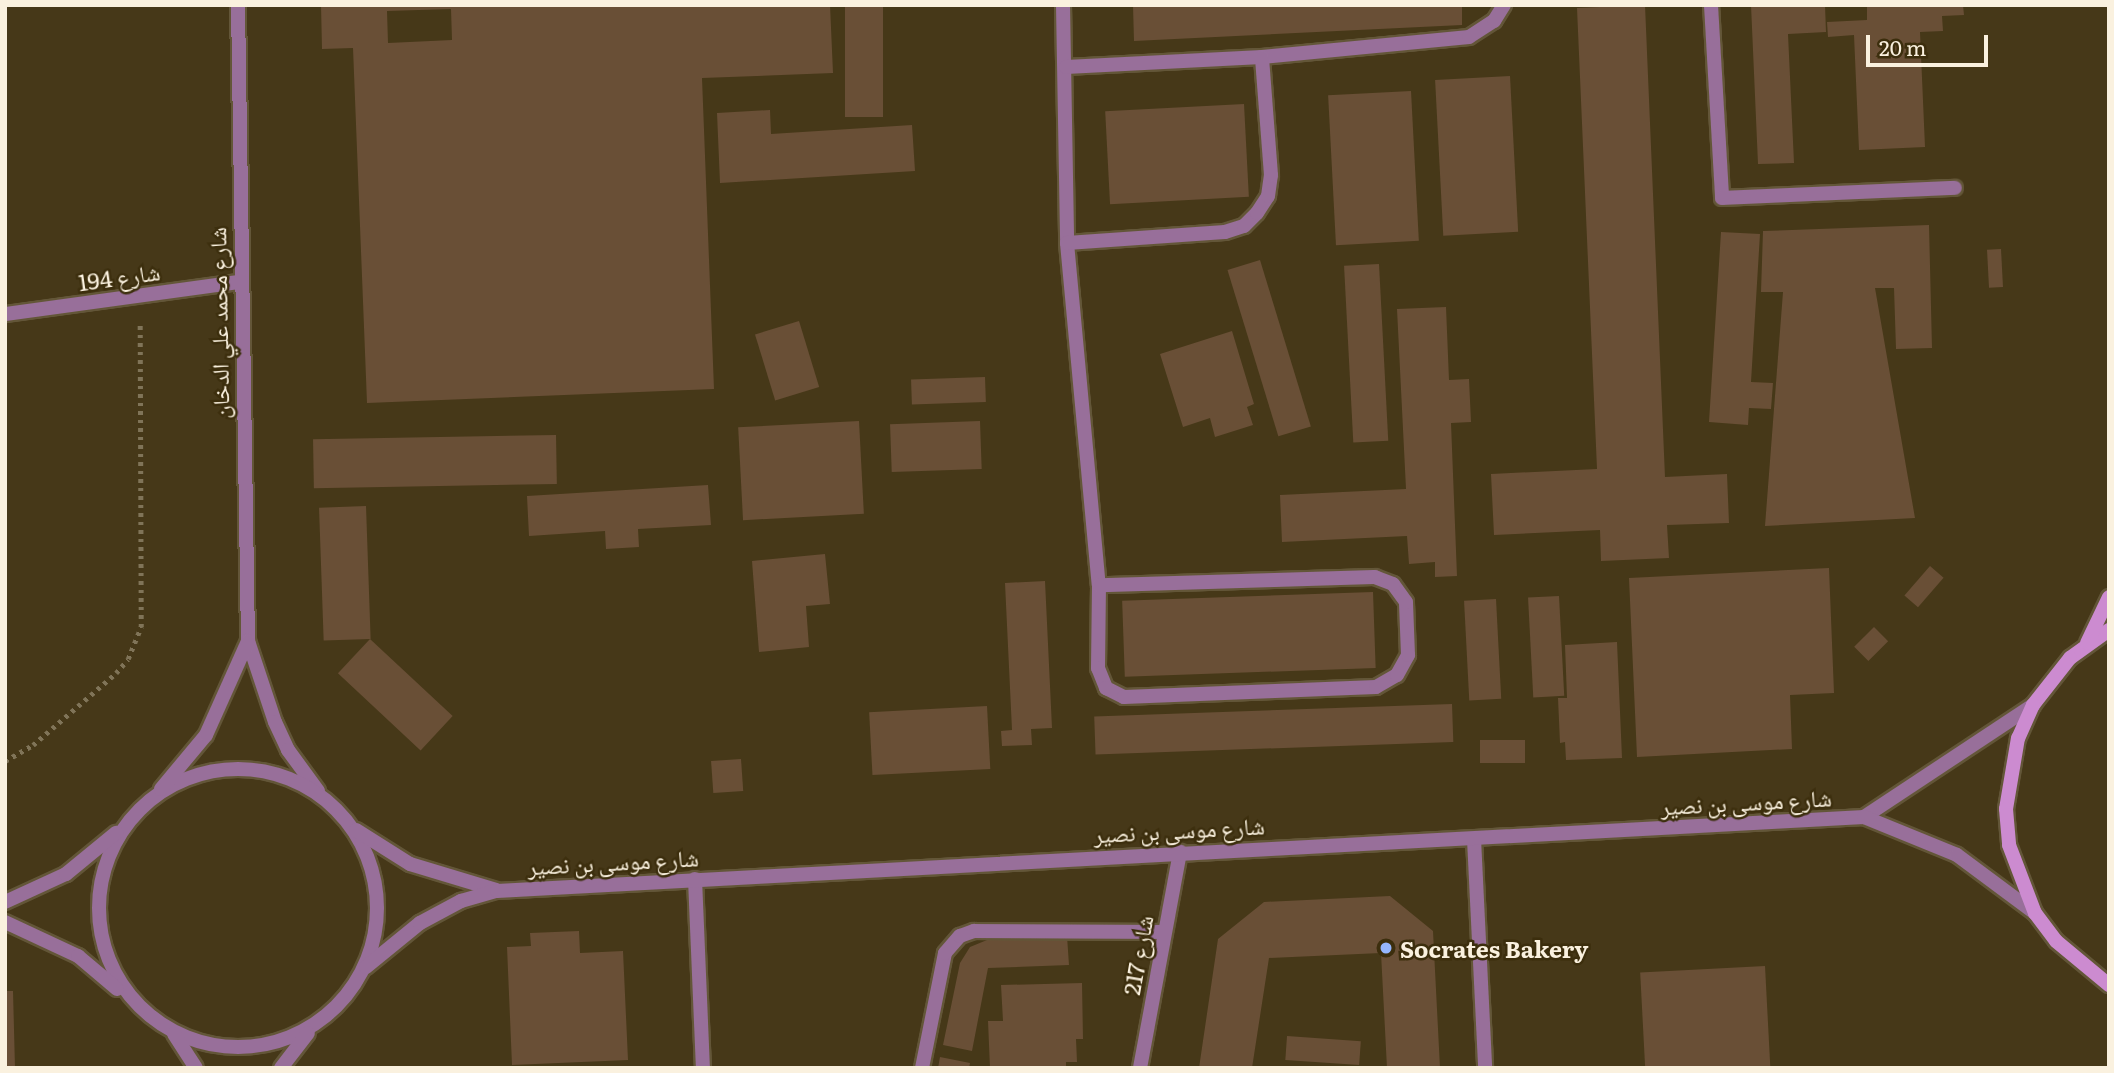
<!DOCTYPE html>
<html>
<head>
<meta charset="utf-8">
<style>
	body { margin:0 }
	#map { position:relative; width:2114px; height:1073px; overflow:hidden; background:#463818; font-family:Literata,"Noto Naskh Arabic",serif }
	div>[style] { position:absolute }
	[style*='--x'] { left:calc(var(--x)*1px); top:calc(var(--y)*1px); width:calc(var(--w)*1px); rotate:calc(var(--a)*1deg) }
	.building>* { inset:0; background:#694f36; transform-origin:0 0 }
	.path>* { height:4.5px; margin-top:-2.25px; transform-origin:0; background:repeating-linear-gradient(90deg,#807458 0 3.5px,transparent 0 8.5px) }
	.roads { filter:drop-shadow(2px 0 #635638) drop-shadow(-2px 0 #635638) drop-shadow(0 2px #635638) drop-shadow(0 -2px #635638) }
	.service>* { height:14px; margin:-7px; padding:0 7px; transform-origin:7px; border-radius:7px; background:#986f9a }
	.minor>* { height:14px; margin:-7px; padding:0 7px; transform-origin:7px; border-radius:7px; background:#986f9a }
	.tertiary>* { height:14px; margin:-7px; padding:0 7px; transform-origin:7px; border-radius:7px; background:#986f9a }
	.tertiary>.ring { margin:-7px; padding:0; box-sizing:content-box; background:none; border:14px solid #986f9a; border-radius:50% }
	.secondary>* { height:14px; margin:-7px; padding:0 7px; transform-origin:7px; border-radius:7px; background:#cc8bd0 }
	.dots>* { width:19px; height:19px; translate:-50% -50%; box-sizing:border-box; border:4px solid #3c2e0d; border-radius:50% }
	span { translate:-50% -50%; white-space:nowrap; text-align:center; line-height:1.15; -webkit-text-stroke:5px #3c2e0d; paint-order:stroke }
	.street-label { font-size:23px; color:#faf1df }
	.poi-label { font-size:23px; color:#faf1df; font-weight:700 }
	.left { translate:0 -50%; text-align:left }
	.frame { position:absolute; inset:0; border:7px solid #faf1df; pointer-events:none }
	.scale { position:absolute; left:1866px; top:35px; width:122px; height:32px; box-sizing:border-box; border:4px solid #faf1df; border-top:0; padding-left:9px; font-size:21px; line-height:24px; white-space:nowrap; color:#faf1df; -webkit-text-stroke:5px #3c2e0d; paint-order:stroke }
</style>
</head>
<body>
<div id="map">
	<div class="building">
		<i style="clip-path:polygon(evenodd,321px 5px,830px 5px,833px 73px,702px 78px,714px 389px,367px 403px,353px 48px,322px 49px,321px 5px,451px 9px,452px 40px,388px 43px,387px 11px,451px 9px)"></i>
		<i style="left:845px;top:5px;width:38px;height:112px"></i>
		<i style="clip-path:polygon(1133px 5px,1462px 5px,1462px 25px,1134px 41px)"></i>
		<i style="clip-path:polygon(1645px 5px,1665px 477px,1727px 474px,1729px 523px,1667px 525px,1669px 558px,1601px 561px,1600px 530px,1494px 535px,1491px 474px,1597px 469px,1577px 8px)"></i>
		<i style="clip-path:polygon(1751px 5px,1825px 5px,1826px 32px,1788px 34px,1794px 163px,1758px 164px)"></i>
		<i style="clip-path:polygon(1867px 5px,1963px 5px,1964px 15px,1942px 16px,1943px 31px,1920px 32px,1925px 147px,1859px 150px,1854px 35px,1828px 37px,1827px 22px,1867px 20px)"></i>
		<i style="left:1510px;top:76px;width:156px;height:75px;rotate:87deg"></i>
		<i style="left:1411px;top:91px;width:150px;height:83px;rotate:87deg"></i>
		<i style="left:1244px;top:104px;width:93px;height:139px;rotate:87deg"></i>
		<i style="clip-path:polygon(770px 110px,771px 134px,912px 125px,915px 171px,720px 183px,717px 113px)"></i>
		<i style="clip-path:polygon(1929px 225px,1932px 348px,1896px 349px,1894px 288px,1875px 288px,1915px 518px,1765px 526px,1783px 292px,1761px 292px,1763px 231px)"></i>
		<i style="clip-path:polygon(1721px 232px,1760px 234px,1751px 382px,1773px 383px,1771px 409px,1749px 408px,1748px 425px,1709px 422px)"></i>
		<i style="left:2001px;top:249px;width:38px;height:14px;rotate:87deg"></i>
		<i style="left:1260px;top:260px;width:174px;height:34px;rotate:73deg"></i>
		<i style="left:1379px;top:264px;width:177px;height:35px;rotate:87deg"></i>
		<i style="clip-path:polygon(1446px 307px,1449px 380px,1469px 379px,1471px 422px,1451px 423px,1457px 576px,1435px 577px,1435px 562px,1409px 564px,1407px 536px,1282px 542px,1280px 495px,1406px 489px,1397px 309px)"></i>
		<i style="left:799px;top:321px;width:69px;height:46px;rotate:73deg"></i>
		<i style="clip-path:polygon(1232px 331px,1254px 404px,1247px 407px,1253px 425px,1215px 437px,1210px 418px,1183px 427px,1160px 354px)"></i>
		<i style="left:985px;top:377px;width:25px;height:74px;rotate:88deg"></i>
		<i style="left:859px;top:421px;width:93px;height:121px;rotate:87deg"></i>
		<i style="left:980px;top:421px;width:48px;height:90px;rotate:88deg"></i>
		<i style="left:556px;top:435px;width:49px;height:243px;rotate:89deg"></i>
		<i style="clip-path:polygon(708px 485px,711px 525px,638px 529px,639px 547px,606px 549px,605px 531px,529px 536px,527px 496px)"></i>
		<i style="left:366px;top:506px;width:133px;height:47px;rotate:88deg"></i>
		<i style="clip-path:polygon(825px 554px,830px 604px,806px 606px,809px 647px,759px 652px,752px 561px)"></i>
		<i style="left:1930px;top:566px;width:18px;height:39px;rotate:41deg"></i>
		<i style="clip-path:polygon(1829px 568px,1834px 693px,1790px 695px,1792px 749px,1637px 757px,1629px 578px)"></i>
		<i style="clip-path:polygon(1045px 581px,1052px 728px,1031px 729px,1032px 745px,1002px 746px,1001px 731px,1012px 730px,1005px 583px)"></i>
		<i style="left:1373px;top:592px;width:76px;height:251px;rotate:88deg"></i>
		<i style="left:1559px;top:596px;width:100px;height:31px;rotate:87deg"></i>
		<i style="left:1496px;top:599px;width:100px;height:32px;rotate:87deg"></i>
		<i style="left:1874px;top:627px;width:20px;height:28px;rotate:45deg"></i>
		<i style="left:370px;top:639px;width:113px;height:47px;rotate:43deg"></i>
		<i style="clip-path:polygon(1617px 642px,1622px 758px,1566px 760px,1565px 742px,1560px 743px,1558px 698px,1567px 698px,1565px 645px)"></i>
		<i style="left:1452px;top:704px;width:38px;height:358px;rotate:88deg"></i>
		<i style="left:987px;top:706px;width:63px;height:118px;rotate:87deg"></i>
		<i style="left:1480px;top:740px;width:45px;height:23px"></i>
		<i style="left:741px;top:759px;width:32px;height:30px;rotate:86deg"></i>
		<i style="clip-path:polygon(1390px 896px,1433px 931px,1440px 1068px,1387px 1068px,1381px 953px,1269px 958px,1252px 1068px,1199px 1068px,1218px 939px,1264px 902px)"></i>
		<i style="clip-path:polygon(579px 931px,580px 953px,623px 951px,628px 1060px,512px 1065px,507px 947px,531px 946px,530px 933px)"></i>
		<i style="clip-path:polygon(1067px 936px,1069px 965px,988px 968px,972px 1051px,943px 1045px,960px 963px,970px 947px,987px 940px)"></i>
		<i style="left:1765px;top:966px;width:102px;height:125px;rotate:87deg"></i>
		<i style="clip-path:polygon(1082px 983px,1083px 1039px,1076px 1039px,1077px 1062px,1066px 1062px,1066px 1068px,990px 1068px,988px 1021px,1003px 1021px,1001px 985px)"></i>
		<i style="clip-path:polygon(5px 991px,13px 991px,15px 1068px,5px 1068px)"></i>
		<i style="left:1287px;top:1036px;width:74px;height:24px;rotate:4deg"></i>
		<i style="clip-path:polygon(940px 1057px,970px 1063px,969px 1068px,938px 1068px)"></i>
	</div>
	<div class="path">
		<i style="--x:5;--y:761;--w:32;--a:-30"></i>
		<i style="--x:33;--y:745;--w:110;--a:-40.9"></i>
		<i style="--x:116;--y:673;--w:18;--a:-49"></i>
		<i style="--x:128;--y:659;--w:35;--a:-68"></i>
		<i style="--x:141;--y:627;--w:305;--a:-90.2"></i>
	</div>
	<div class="roads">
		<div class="service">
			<i style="--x:1063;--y:5;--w:238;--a:89"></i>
			<i style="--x:1067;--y:243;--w:343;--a:84.7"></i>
			<i style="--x:1099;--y:585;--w:83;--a:90.7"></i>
			<i style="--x:1098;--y:668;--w:22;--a:68"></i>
			<i style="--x:1106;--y:688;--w:20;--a:27"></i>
			<i style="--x:1124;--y:697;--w:252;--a:-2.3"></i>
			<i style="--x:1376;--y:687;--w:24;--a:-30"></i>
			<i style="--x:1397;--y:675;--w:23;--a:-61"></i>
			<i style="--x:1408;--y:655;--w:53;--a:-92.2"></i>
			<i style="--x:1406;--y:602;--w:22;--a:-126"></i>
			<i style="--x:1393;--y:584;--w:19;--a:-159"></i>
			<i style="--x:1375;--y:577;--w:276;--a:178.3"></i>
			<i style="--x:1711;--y:5;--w:193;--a:86.7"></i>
			<i style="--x:1722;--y:198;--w:233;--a:-2.5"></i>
			<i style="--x:1066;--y:67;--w:196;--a:-2.9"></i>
			<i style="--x:1262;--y:57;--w:208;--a:-5.5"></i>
			<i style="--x:1469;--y:37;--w:30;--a:-33"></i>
			<i style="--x:1494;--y:21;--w:19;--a:-58"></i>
			<i style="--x:1067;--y:243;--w:158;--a:-4"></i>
			<i style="--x:1225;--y:232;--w:20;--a:-18"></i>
			<i style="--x:1244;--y:226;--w:18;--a:-45"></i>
			<i style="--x:1257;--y:213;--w:20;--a:-57"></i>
			<i style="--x:1268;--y:196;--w:21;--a:-82"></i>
			<i style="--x:1271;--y:175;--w:118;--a:-94.4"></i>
			<i style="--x:695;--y:879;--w:189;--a:87.6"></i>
			<i style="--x:922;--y:1068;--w:117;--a:-78.7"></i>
			<i style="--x:945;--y:953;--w:23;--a:-49"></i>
			<i style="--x:960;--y:936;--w:15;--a:-20"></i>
			<i style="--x:974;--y:931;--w:190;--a:0.3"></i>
		</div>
		<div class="minor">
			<i style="--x:5;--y:314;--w:236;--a:-7.8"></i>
			<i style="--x:1474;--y:839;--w:229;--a:87.2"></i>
			<i style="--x:1140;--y:1068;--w:220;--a:-79.5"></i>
		</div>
		<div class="tertiary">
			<i style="--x:238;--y:5;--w:636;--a:89.1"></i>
			<i style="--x:248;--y:641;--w:85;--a:71.6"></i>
			<i style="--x:275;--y:722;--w:31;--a:65"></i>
			<i style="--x:288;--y:750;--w:51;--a:53.8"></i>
			<i class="ring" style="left:99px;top:769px;width:264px;height:264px"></i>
			<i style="--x:161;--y:789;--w:70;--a:-50.2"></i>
			<i style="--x:206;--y:735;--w:103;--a:-65.9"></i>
			<i style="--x:1864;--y:817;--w:203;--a:-33.5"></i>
			<i style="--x:356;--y:830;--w:64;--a:32.2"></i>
			<i style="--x:410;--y:864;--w:90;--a:16.8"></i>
			<i style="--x:5;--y:902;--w:67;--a:-24.7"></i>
			<i style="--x:66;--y:874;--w:65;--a:-39.4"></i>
			<i style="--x:5;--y:922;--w:81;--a:25"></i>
			<i style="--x:78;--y:956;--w:51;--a:40.2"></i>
			<i style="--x:366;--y:967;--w:70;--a:-39.2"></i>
			<i style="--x:420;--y:923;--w:47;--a:-28.2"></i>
			<i style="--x:461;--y:901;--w:37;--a:-16"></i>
			<i style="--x:497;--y:891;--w:1369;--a:-3.1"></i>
			<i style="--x:1864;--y:817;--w:100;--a:22.2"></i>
			<i style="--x:1957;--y:855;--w:97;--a:36.6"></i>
			<i style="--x:174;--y:1034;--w:40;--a:57.1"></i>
			<i style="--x:281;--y:1068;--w:44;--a:-52.4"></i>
		</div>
		<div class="secondary">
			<i style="--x:2109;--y:630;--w:48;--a:144.3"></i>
			<i style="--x:2070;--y:658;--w:60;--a:128.2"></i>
			<i style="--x:2033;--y:705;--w:36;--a:114"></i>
			<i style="--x:2018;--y:738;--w:72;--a:99.6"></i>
			<i style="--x:2006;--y:809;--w:36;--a:85"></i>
			<i style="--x:2009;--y:845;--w:73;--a:69.1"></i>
			<i style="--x:2035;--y:913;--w:35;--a:53"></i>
			<i style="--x:2056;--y:941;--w:69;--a:39.7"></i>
			<i style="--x:2087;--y:643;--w:51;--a:-64.4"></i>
		</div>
	</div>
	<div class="dots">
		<i style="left:1386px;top:948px;background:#95b6fd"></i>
	</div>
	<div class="street-label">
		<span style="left:119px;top:276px;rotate:-8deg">شارع 194</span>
		<span style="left:218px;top:323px;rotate:-91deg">شارع محمد علي الدخان</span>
		<span style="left:1746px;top:801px;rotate:-3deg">شارع موسى بن نصير</span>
		<span style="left:1179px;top:829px;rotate:-3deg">شارع موسى بن نصير</span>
		<span style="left:613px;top:861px;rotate:-3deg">شارع موسى بن نصير</span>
		<span style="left:1137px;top:955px;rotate:-80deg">شارع 217</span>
	</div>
	<div class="poi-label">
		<span class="left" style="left:1400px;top:948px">Socrates Bakery</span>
	</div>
	<div class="frame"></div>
	<div class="scale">20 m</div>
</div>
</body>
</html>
